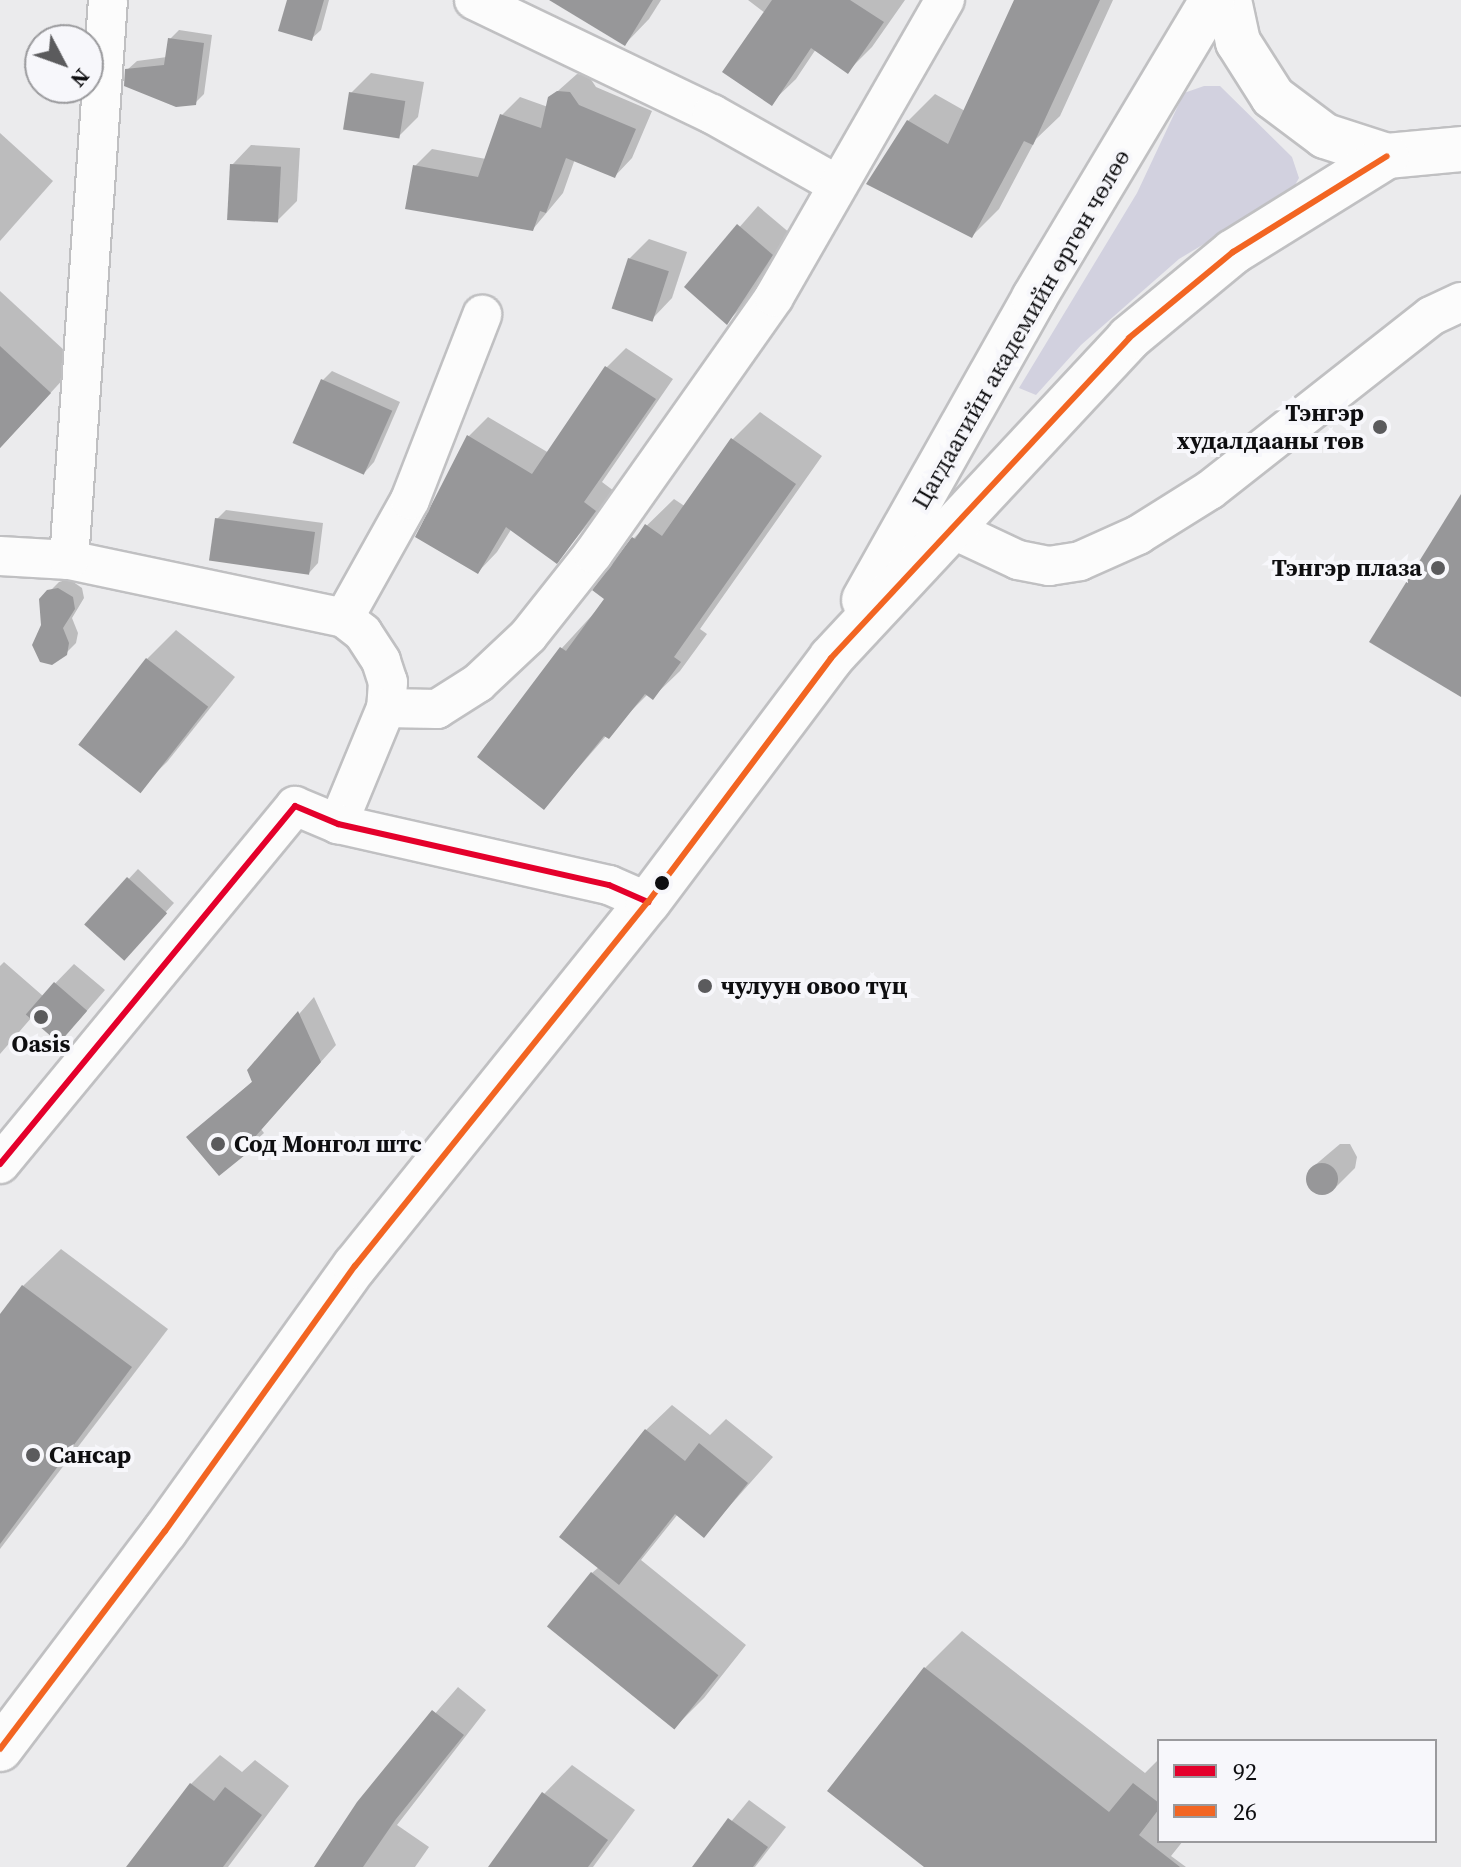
<!DOCTYPE html>
<html>
<head>
<meta charset="utf-8">
<style>
	body { margin:0 }
	#map { position:relative; width:1461px; height:1867px; overflow:hidden; background:#ebebed; font-family:"Source Serif 4",serif }
	div>[style] { position:absolute }
	[style*='--x'] { left:calc(var(--x)*1px); top:calc(var(--y)*1px); width:calc(var(--w)*1px); rotate:calc(var(--a)*1deg) }
	.green>* { inset:0; background:#d2d1df }
	.shadow>* { inset:0; background:#0003 }
	.building>* { inset:0; background:#979799; transform-origin:0 0 }
	.round { border-radius:50% }
	.roads { filter:drop-shadow(2px 0 #c0c0c2) drop-shadow(-2px 0 #c0c0c2) drop-shadow(0 2px #c0c0c2) drop-shadow(0 -2px #c0c0c2) }
	.minor>* { height:38px; margin:-19px; padding:0 19px; transform-origin:19px; border-radius:19px; background:#fcfcfc }
	.trunk>* { height:44px; margin:-22px; padding:0 22px; transform-origin:22px; border-radius:22px; background:#fcfcfc }
	.bus-1>* { height:6px; margin:-3px; padding:0 3px; transform-origin:3px; border-radius:3px; background:#e4002b }
	.bus-2>* { height:6px; margin:-3px; padding:0 3px; transform-origin:3px; border-radius:3px; background:#f26522 }
	.dots>* { width:22px; height:22px; translate:-50% -50%; box-sizing:border-box; border:4px solid #f7f7fb; border-radius:50% }
	span { translate:-50% -50%; white-space:nowrap; text-align:center; line-height:1.15; -webkit-text-stroke:8px #f7f7fb; paint-order:stroke }
	.street-label { font-size:24px; color:#0e0e10 }
	.poi-label { font-size:24px; color:#0e0e10; font-weight:700 }
	.right { translate:-100% -50%; text-align:right }
	.left { translate:0 -50%; text-align:left }
	.legend { position:absolute; left:1157px; top:1739px; width:280px; height:104px; box-sizing:border-box; background:#f7f7fb; border:2px solid #9a9a9d; margin:0; padding:10px 14px; list-style:none; font-size:24px; color:#0e0e10 }
	.legend li { display:flex; align-items:center; gap:16px; height:40px }
	.legend b { width:40px; border:2px solid #9a9a9d }
	.north { position:absolute; left:24px; top:24px; width:80px; height:80px; box-sizing:border-box; background:#f7f7fb; border:2px solid #9a9a9d; border-radius:50%; rotate:131deg; font-size:22px; font-weight:700; line-height:32px; text-align:center; color:#0e0e10 }
	.north::after { content:''; display:block; margin:auto; width:28px; height:36px; background:#5b5b5d; clip-path:polygon(50% 0,100% 100%,50% 72%,0 100%) }
</style>
</head>
<body>
<div id="map">
	<div class="green">
		<i style="clip-path:polygon(1204px 86px,1220px 86px,1292px 157px,1299px 178px,1291px 192px,1179px 259px,1081px 345px,1036px 395px,1019px 388px,1137px 193px,1184px 93px)"></i>
	</div>
	<div class="shadow">
		<i style="clip-path:polygon(289px 0,329px 0,321px 30px,311px 39px)"></i>
		<i style="clip-path:polygon(552px 0,661px 0,649px 19px,625px 44px)"></i>
		<i style="clip-path:polygon(748px 0,905px 0,872px 47px,848px 71px,816px 49px,796px 79px,771px 103px,765px 13px)"></i>
		<i style="clip-path:polygon(1016px 0,1113px 0,1060px 116px,1036px 139px,999px 209px,972px 236px,908px 121px,935px 94px,965px 111px)"></i>
		<i style="clip-path:polygon(179px 30px,212px 35px,204px 94px,195px 103px,127px 70px,137px 61px,167px 57px,170px 39px)"></i>
		<i style="clip-path:polygon(371px 73px,424px 82px,418px 117px,398px 137px,351px 93px)"></i>
		<i style="clip-path:polygon(577px 74px,588px 75px,596px 87px,652px 111px,632px 158px,615px 176px,575px 159px,563px 193px,533px 229px,415px 166px,432px 149px,486px 159px,502px 115px,520px 97px,548px 107px,550px 98px)"></i>
		<i style="clip-path:polygon(0 133px,53px 181px,0 241px)"></i>
		<i style="clip-path:polygon(251px 145px,300px 148px,297px 201px,277px 221px,232px 165px)"></i>
		<i style="clip-path:polygon(758px 206px,791px 234px,746px 303px,727px 322px,687px 287px)"></i>
		<i style="clip-path:polygon(649px 239px,687px 252px,672px 298px,653px 318px,629px 259px)"></i>
		<i style="clip-path:polygon(0 291px,78px 363px,0 448px)"></i>
		<i style="clip-path:polygon(626px 348px,673px 379px,602px 482px,614px 491px,557px 562px,512px 528px,497px 552px,478px 572px,468px 437px,488px 417px,549px 453px,607px 367px)"></i>
		<i style="clip-path:polygon(332px 371px,400px 402px,374px 462px,365px 472px,323px 380px)"></i>
		<i style="clip-path:polygon(760px 412px,822px 456px,700px 629px,707px 634px,680px 671px,652px 698px,648px 694px,607px 735px,544px 807px,480px 757px,562px 648px,607px 599px,633px 539px,674px 499px,686px 507px,733px 439px)"></i>
		<i style="clip-path:polygon(226px 510px,323px 523px,318px 563px,309px 573px,217px 519px)"></i>
		<i style="clip-path:polygon(69px 579px,82px 588px,84px 598px,72px 618px,78px 633px,76px 643px,66px 653px,43px 626px,49px 592px,59px 582px)"></i>
		<i style="clip-path:polygon(176px 630px,235px 677px,167px 762px,138px 790px,80px 744px,147px 659px)"></i>
		<i style="clip-path:polygon(138px 869px,174px 903px,133px 948px,87px 924px)"></i>
		<i style="clip-path:polygon(4px 962px,43px 996px,74px 964px,105px 990px,78px 1021px,32px 1017px,0 1054px,0 966px)"></i>
		<i style="clip-path:polygon(314px 997px,336px 1045px,261px 1129px,264px 1133px,220px 1173px,189px 1137px,254px 1080px,250px 1070px)"></i>
		<i style="clip-path:polygon(1340px 1144px,1350px 1144px,1357px 1157px,1355px 1168px,1335px 1188px,1316px 1193px,1308px 1182px,1308px 1171px)"></i>
		<i style="clip-path:polygon(61px 1249px,168px 1329px,0 1549px,0 1317px,23px 1286px)"></i>
		<i style="clip-path:polygon(672px 1405px,710px 1435px,726px 1419px,773px 1457px,704px 1535px,678px 1514px,641px 1560px,746px 1645px,704px 1698px,675px 1727px,592px 1573px,599px 1567px,646px 1430px)"></i>
		<i style="clip-path:polygon(962px 1631px,1145px 1773px,1159px 1759px,1159px 1841px,1183px 1841px,1171px 1856px,1186px 1867px,928px 1867px,925px 1668px)"></i>
		<i style="clip-path:polygon(458px 1687px,486px 1710px,397px 1825px,429px 1847px,415px 1867px,315px 1867px,358px 1803px)"></i>
		<i style="clip-path:polygon(220px 1755px,242px 1772px,255px 1760px,289px 1786px,228px 1867px,129px 1867px,191px 1784px)"></i>
		<i style="clip-path:polygon(572px 1765px,635px 1810px,593px 1867px,490px 1867px,544px 1794px)"></i>
		<i style="clip-path:polygon(749px 1800px,786px 1827px,755px 1867px,715px 1867px,702px 1857px)"></i>
	</div>
	<div class="building">
		<i style="clip-path:polygon(287px 0,324px 0,312px 41px,278px 31px)"></i>
		<i style="clip-path:polygon(549px 0,653px 0,625px 46px)"></i>
		<i style="clip-path:polygon(772px 0,850px 0,884px 22px,848px 74px,811px 48px,772px 106px,722px 72px)"></i>
		<i style="clip-path:polygon(1014px 0,1100px 0,1033px 145px,1024px 141px,972px 238px,866px 184px,907px 120px,948px 144px)"></i>
		<i style="clip-path:polygon(168px 38px,204px 43px,196px 105px,176px 107px,124px 86px,125px 69px,164px 65px)"></i>
		<i style="clip-path:polygon(557px 91px,570px 92px,579px 105px,636px 129px,615px 178px,566px 158px,546px 213px,540px 211px,533px 231px,405px 209px,413px 165px,478px 177px,500px 114px,541px 128px,548px 97px)"></i>
		<i style="left:349px;top:92px;width:57px;height:38px;rotate:9deg"></i>
		<i style="left:230px;top:164px;width:51px;height:56px;rotate:3deg"></i>
		<i style="clip-path:polygon(737px 224px,773px 255px,727px 325px,684px 287px)"></i>
		<i style="left:628px;top:258px;width:43px;height:53px;rotate:18deg"></i>
		<i style="clip-path:polygon(0 346px,51px 393px,0 448px)"></i>
		<i style="clip-path:polygon(605px 366px,656px 399px,584px 502px,596px 511px,557px 564px,506px 527px,478px 574px,415px 537px,467px 435px,532px 474px)"></i>
		<i style="left:321px;top:379px;width:78px;height:70px;rotate:24deg"></i>
		<i style="clip-path:polygon(731px 438px,796px 484px,674px 657px,681px 662px,653px 700px,645px 694px,609px 739px,604px 736px,544px 810px,477px 757px,560px 647px,566px 651px,604px 599px,592px 590px,632px 537px,635px 539px,645px 524px,662px 536px)"></i>
		<i style="clip-path:polygon(1461px 494px,1461px 697px,1369px 642px)"></i>
		<i style="left:215px;top:518px;width:101px;height:43px;rotate:8deg"></i>
		<i style="clip-path:polygon(58px 588px,73px 597px,75px 609px,63px 628px,69px 643px,67px 655px,52px 665px,40px 662px,32px 645px,41px 625px,39px 599px,47px 590px)"></i>
		<i style="left:146px;top:658px;width:79px;height:110px;rotate:38deg"></i>
		<i style="left:127px;top:877px;width:54px;height:64px;rotate:42deg"></i>
		<i style="left:54px;top:982px;width:44px;height:43px;rotate:41deg"></i>
		<i style="clip-path:polygon(298px 1011px,321px 1062px,246px 1147px,250px 1151px,219px 1176px,186px 1137px,252px 1082px,247px 1070px)"></i>
		<i class="round" style="left:1306px;top:1163px;width:32px;height:32px"></i>
		<i style="clip-path:polygon(22px 1285px,132px 1367px,0 1544px,0 1314px)"></i>
		<i style="clip-path:polygon(645px 1429px,685px 1461px,699px 1443px,748px 1483px,704px 1538px,675px 1514px,619px 1585px,559px 1537px)"></i>
		<i style="left:591px;top:1572px;width:164px;height:70px;rotate:39deg"></i>
		<i style="clip-path:polygon(924px 1667px,1109px 1812px,1133px 1783px,1159px 1803px,1159px 1809px,1139px 1835px,1180px 1867px,924px 1867px,827px 1791px)"></i>
		<i style="clip-path:polygon(432px 1710px,464px 1735px,396px 1819px,363px 1867px,314px 1867px,357px 1802px)"></i>
		<i style="clip-path:polygon(190px 1783px,214px 1801px,225px 1787px,262px 1815px,223px 1867px,126px 1867px)"></i>
		<i style="clip-path:polygon(542px 1792px,608px 1840px,588px 1867px,488px 1867px)"></i>
		<i style="clip-path:polygon(728px 1818px,768px 1847px,753px 1867px,692px 1867px)"></i>
	</div>
	<div class="roads">
		<div class="minor">
			<i style="--x:474;--y:0;--w:264;--a:25.6"></i>
			<i style="--x:712;--y:114;--w:142;--a:29.4"></i>
			<i style="--x:954;--y:530;--w:71;--a:25.1"></i>
			<i style="--x:1018;--y:560;--w:32;--a:11"></i>
			<i style="--x:1049;--y:566;--w:31;--a:-9"></i>
			<i style="--x:1080;--y:561;--w:64;--a:-24.1"></i>
			<i style="--x:1138;--y:535;--w:85;--a:-32"></i>
			<i style="--x:1210;--y:490;--w:281;--a:-38.2"></i>
			<i style="--x:1431;--y:316;--w:33;--a:-25"></i>
			<i style="--x:0;--y:556;--w:69;--a:3.3"></i>
			<i style="--x:69;--y:560;--w:281;--a:11.9"></i>
			<i style="--x:344;--y:618;--w:24;--a:38"></i>
			<i style="--x:363;--y:633;--w:33;--a:57"></i>
			<i style="--x:381;--y:661;--w:22;--a:72"></i>
			<i style="--x:388;--y:682;--w:26;--a:94"></i>
			<i style="--x:386;--y:708;--w:126;--a:112.5"></i>
			<i style="--x:69;--y:560;--w:561;--a:-86.02"></i>
			<i style="--x:344;--y:618;--w:135;--a:-60.8"></i>
			<i style="--x:410;--y:500;--w:199;--a:-68.7"></i>
			<i style="--x:386;--y:708;--w:51;--a:1.1"></i>
			<i style="--x:437;--y:709;--w:49;--a:-32.4"></i>
			<i style="--x:478;--y:683;--w:69;--a:-43.2"></i>
			<i style="--x:528;--y:636;--w:105;--a:-51.6"></i>
			<i style="--x:593;--y:554;--w:314;--a:-54.8"></i>
			<i style="--x:774;--y:297;--w:343;--a:-60.1"></i>
			<i style="--x:0;--y:1164;--w:464;--a:-50.5"></i>
			<i style="--x:295;--y:806;--w:47;--a:22.7"></i>
			<i style="--x:338;--y:824;--w:278;--a:12.7"></i>
			<i style="--x:609;--y:885;--w:43;--a:23.6"></i>
		</div>
		<div class="trunk">
			<i style="--x:1229;--y:0;--w:43;--a:77.9"></i>
			<i style="--x:1238;--y:42;--w:65;--a:57.5"></i>
			<i style="--x:1273;--y:97;--w:65;--a:36.9"></i>
			<i style="--x:1325;--y:136;--w:65;--a:17.9"></i>
			<i style="--x:1387;--y:156;--w:74;--a:-5.4"></i>
			<i style="--x:864;--y:600;--w:347;--a:-60.6"></i>
			<i style="--x:1034;--y:298;--w:347;--a:-59.1"></i>
			<i style="--x:0;--y:1749;--w:273;--a:-52.9"></i>
			<i style="--x:165;--y:1531;--w:326;--a:-54.4"></i>
			<i style="--x:355;--y:1266;--w:467;--a:-51.2"></i>
			<i style="--x:648;--y:902;--w:305;--a:-53.1"></i>
			<i style="--x:831;--y:658;--w:437;--a:-47"></i>
			<i style="--x:1129;--y:338;--w:135;--a:-39.6"></i>
			<i style="--x:1233;--y:252;--w:181;--a:-31.9"></i>
		</div>
	</div>
	<div class="bus-1">
		<i style="--x:0;--y:1164;--w:464;--a:-50.5"></i>
		<i style="--x:295;--y:806;--w:47;--a:22.7"></i>
		<i style="--x:338;--y:824;--w:278;--a:12.7"></i>
		<i style="--x:609;--y:885;--w:43;--a:23.6"></i>
	</div>
	<div class="bus-2">
		<i style="--x:0;--y:1749;--w:273;--a:-52.9"></i>
		<i style="--x:165;--y:1531;--w:326;--a:-54.4"></i>
		<i style="--x:355;--y:1266;--w:467;--a:-51.2"></i>
		<i style="--x:648;--y:902;--w:305;--a:-53.1"></i>
		<i style="--x:831;--y:658;--w:437;--a:-47"></i>
		<i style="--x:1129;--y:338;--w:135;--a:-39.6"></i>
		<i style="--x:1233;--y:252;--w:181;--a:-31.9"></i>
	</div>
	<div class="dots">
		<i style="left:1380px;top:427px;background:#5b5b5d"></i>
		<i style="left:1438px;top:568px;background:#5b5b5d"></i>
		<i style="left:662px;top:883px;background:#0e0e10"></i>
		<i style="left:705px;top:986px;background:#5b5b5d"></i>
		<i style="left:41px;top:1017px;background:#5b5b5d"></i>
		<i style="left:218px;top:1144px;background:#5b5b5d"></i>
		<i style="left:33px;top:1455px;background:#5b5b5d"></i>
	</div>
	<div class="street-label">
		<span style="left:1021px;top:329px;rotate:-60deg">Цагдаагийн академийн өргөн чөлөө</span>
	</div>
	<div class="poi-label">
		<span class="right" style="left:1364px;top:427px">Тэнгэр<br>худалдааны төв</span>
		<span class="right" style="left:1422px;top:568px">Тэнгэр плаза</span>
		<span class="left" style="left:721px;top:986px">чулуун овоо түц</span>
		<span style="left:41px;top:1044px">Oasis</span>
		<span class="left" style="left:234px;top:1144px">Сод Монгол штс</span>
		<span class="left" style="left:49px;top:1455px">Сансар</span>
	</div>
	<ul class="legend">
	<li><b style="height:10px;background:#e4002b"></b>92</li>
	<li><b style="height:10px;background:#f26522"></b>26</li>
	</ul>
	<div class="north">N</div>
</div>
</body>
</html>
